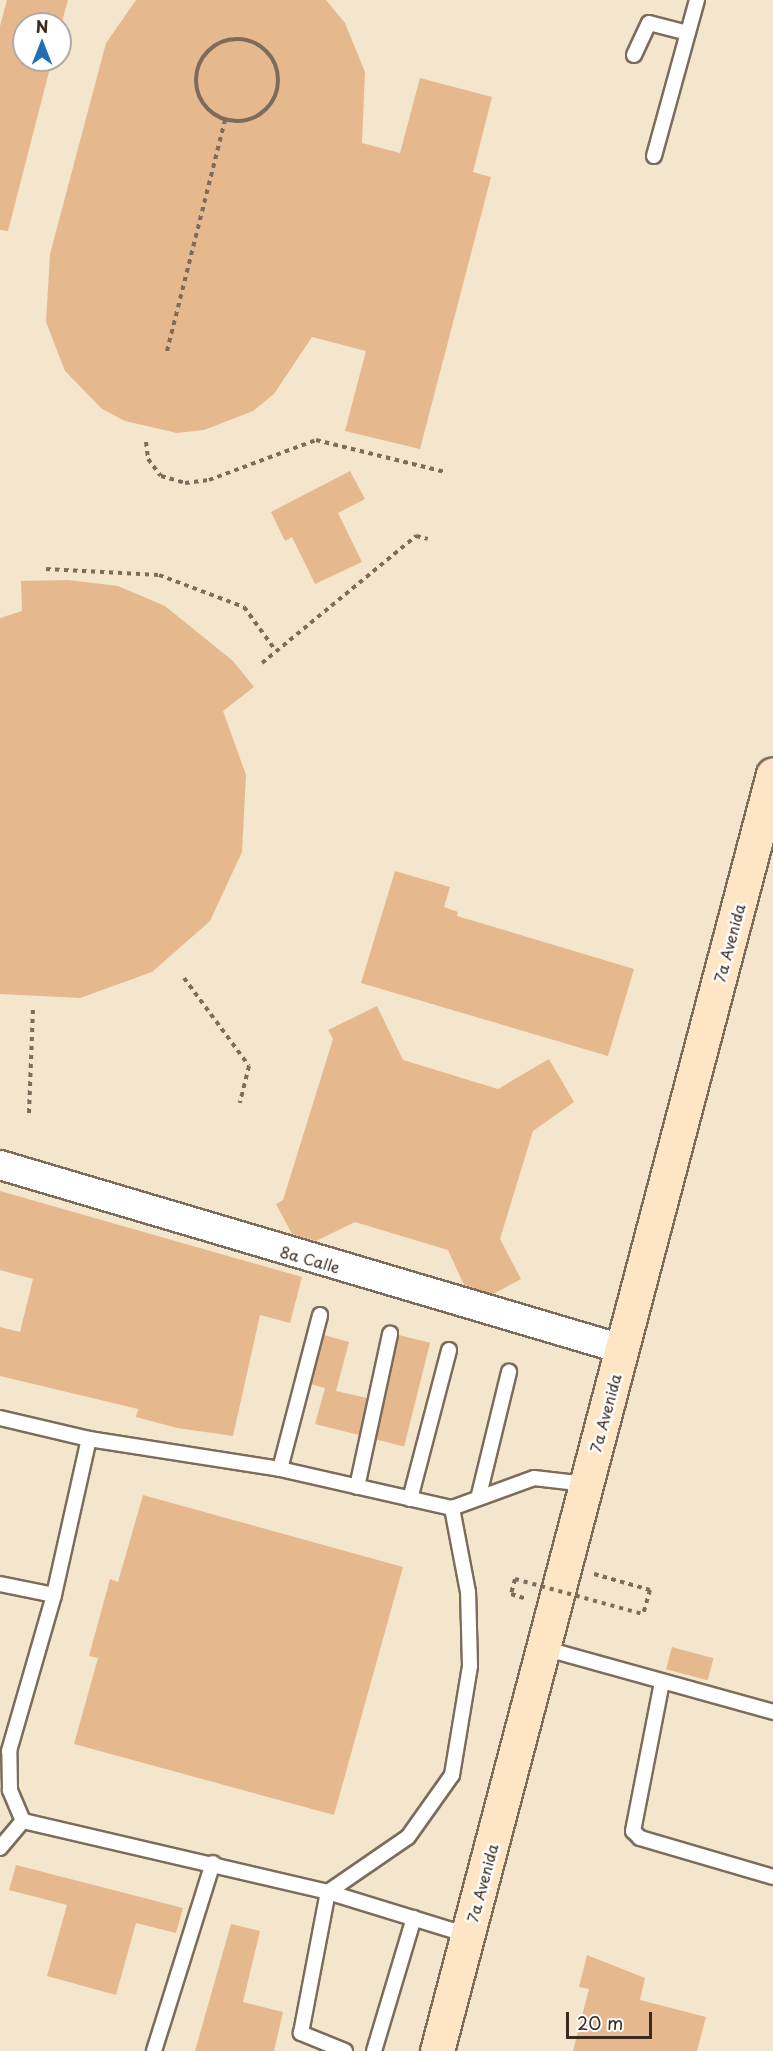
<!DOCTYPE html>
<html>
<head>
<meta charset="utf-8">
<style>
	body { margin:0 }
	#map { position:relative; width:773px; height:2051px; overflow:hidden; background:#f4e6cd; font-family:"Playpen Sans",sans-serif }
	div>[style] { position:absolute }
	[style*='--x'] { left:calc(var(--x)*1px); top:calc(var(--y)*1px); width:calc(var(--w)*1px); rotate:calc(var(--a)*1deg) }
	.building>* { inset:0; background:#e6b88e; transform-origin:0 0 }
	.path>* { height:4px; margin-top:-2px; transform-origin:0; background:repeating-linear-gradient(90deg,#7c6c5b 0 4.5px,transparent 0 9px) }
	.path>.ring { margin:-2px; padding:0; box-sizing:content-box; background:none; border:4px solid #7c6c5b; border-radius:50% }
	.roads { filter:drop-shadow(2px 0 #7c6c5b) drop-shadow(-2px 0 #7c6c5b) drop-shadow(0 2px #7c6c5b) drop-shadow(0 -2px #7c6c5b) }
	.lane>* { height:14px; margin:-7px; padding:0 7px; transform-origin:7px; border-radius:7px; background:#fff }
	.street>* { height:28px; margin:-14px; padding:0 14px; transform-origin:14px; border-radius:14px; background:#fff }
	.secondary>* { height:33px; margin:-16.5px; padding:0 16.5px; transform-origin:16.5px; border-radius:16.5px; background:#fde5c5 }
	.path-bridge>* { height:4px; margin-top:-2px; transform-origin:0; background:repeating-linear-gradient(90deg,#7c6c5b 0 4.5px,transparent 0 9px) }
	span { translate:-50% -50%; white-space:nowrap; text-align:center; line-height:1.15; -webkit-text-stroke:5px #fff; paint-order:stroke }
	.street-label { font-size:15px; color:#3b2a1e }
	.north { position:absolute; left:12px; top:12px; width:60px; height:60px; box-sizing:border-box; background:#fff; border:2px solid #b1aaa5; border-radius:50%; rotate:0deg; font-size:16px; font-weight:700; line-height:24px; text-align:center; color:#3b2a1e }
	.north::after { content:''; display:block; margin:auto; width:21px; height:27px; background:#1f6fb2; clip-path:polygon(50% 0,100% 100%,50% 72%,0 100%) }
	.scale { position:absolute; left:566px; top:2012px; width:86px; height:27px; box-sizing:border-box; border:3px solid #3b2a1e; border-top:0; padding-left:8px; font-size:18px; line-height:21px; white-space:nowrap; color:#3b2a1e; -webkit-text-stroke:4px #fff; paint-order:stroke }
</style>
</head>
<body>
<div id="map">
	<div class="building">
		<i style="clip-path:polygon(7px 0,68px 0,60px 29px,60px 24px,24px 24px,24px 60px,52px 60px,8px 231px,0 230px,0 26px)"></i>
		<i style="clip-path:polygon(136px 0,326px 0,345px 23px,365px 72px,362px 143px,400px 153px,420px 78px,492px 97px,473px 172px,491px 177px,420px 449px,345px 431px,366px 351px,312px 337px,274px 394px,253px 411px,204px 430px,177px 433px,125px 421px,102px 409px,65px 371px,46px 322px,50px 254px,106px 43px)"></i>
		<i style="clip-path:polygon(350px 471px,365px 499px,338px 513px,362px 562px,315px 584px,292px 537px,285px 541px,271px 512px)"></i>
		<i style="clip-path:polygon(68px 580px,118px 586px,165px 606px,233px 661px,254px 687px,223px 711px,246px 775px,242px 852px,210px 921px,152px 972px,80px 998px,0 994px,0 618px,22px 611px,21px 581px)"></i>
		<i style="clip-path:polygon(395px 871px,450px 887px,444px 907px,458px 912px,457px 916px,634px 969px,608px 1056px,361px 983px)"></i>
		<i style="clip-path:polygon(377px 1006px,403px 1060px,498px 1089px,549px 1059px,574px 1102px,533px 1131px,500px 1239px,521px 1279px,493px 1294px,464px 1285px,448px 1250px,355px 1222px,316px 1241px,292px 1234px,276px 1204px,283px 1200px,333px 1039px,328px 1030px)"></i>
		<i style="clip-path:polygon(0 1191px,302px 1277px,290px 1323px,260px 1315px,233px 1436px,177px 1428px,136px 1417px,138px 1409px,0 1376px,0 1327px,20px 1332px,33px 1279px,0 1270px)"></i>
		<i style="clip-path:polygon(324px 1335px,349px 1342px,336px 1391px,367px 1398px,359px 1435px,315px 1424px,325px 1388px,331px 1390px,311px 1384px)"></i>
		<i style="left:399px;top:1335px;width:32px;height:107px;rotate:14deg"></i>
		<i style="clip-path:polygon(143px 1495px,403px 1567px,334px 1815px,74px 1744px,98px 1658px,89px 1656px,110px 1579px,118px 1582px)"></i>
		<i style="left:672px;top:1647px;width:43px;height:23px;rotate:15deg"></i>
		<i style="clip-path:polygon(16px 1865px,183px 1908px,176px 1933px,136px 1923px,116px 1995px,47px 1976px,67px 1905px,9px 1890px)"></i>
		<i style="clip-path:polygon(231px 1924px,260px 1931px,243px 2002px,283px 2012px,274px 2051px,195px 2051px)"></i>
		<i style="clip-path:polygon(587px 1955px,645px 1978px,640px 2000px,706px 2017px,697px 2051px,573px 2051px,589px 1989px,579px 1987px)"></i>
	</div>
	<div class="path">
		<i class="ring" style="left:196px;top:39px;width:78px;height:78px"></i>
		<i style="--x:167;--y:351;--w:238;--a:-75.9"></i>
		<i style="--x:146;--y:442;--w:17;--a:83"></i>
		<i style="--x:148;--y:459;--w:21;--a:53"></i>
		<i style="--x:161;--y:476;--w:25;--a:16"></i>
		<i style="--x:185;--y:483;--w:24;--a:-7"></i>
		<i style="--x:209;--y:480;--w:114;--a:-20.5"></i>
		<i style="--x:316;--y:440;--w:133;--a:13.9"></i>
		<i style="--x:46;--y:569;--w:113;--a:3"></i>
		<i style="--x:159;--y:575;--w:91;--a:20.6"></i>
		<i style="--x:244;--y:607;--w:54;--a:54"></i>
		<i style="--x:262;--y:663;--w:200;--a:-39.5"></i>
		<i style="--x:416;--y:536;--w:12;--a:14"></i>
		<i style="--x:184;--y:978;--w:109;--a:53.5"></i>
		<i style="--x:249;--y:1066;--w:38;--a:104"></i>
		<i style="--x:29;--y:1113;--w:106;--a:-87.8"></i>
		<i style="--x:594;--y:1574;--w:58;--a:15.9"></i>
		<i style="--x:650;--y:1590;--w:25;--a:106"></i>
		<i style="--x:515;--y:1579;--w:16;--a:105"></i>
		<i style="--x:511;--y:1594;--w:16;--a:18"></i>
	</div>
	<div class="roads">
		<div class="lane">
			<i style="--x:634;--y:55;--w:35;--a:-65"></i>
			<i style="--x:649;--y:23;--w:40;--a:14.4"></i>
			<i style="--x:654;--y:156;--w:162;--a:-74.6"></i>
			<i style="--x:0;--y:1418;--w:91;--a:13.3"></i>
			<i style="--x:89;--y:1439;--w:193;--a:8.9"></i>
			<i style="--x:280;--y:1469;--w:176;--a:12.8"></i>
			<i style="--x:452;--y:1508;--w:87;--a:-20.1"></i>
			<i style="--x:534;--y:1478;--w:52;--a:6.6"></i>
			<i style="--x:280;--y:1469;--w:159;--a:-75.4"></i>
			<i style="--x:357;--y:1487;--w:157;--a:-77.8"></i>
			<i style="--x:479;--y:1495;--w:127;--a:-76.3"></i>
			<i style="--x:410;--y:1499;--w:154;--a:-75.3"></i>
			<i style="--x:0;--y:1584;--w:55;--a:11.5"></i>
			<i style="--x:543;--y:1648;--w:239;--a:15.5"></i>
			<i style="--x:662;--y:1682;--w:152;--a:101"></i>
			<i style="--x:633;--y:1831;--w:10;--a:45"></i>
			<i style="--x:640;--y:1838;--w:139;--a:16.3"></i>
			<i style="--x:23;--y:1821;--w:313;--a:13.1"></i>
			<i style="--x:328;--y:1892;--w:146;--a:17.1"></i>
			<i style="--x:23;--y:1821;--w:34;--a:-113"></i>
			<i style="--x:10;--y:1790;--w:39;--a:-91"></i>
			<i style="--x:9;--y:1751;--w:162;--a:-73.9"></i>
			<i style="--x:54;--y:1595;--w:160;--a:-77.4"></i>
			<i style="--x:0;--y:1848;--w:35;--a:-50"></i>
			<i style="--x:154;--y:2051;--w:197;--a:-72.6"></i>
			<i style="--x:345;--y:2051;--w:48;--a:-157.8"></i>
			<i style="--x:301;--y:2033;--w:144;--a:-79.2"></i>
			<i style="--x:328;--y:1892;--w:97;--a:-34.5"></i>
			<i style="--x:408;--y:1837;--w:76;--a:-54.6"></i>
			<i style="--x:452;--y:1775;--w:110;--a:-80.6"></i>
			<i style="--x:470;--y:1666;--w:74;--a:-91.5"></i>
			<i style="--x:468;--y:1592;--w:86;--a:-100.8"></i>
			<i style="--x:374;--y:2051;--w:139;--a:-73.3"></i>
		</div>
		<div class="street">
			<i style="--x:0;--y:1165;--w:649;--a:16.48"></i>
		</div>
		<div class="secondary">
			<i style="--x:437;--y:2051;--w:1320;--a:-75.26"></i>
		</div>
	</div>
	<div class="path-bridge">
		<i style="--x:515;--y:1579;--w:133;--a:15.3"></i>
	</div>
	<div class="street-label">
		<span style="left:729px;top:943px;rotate:-75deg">7a Avenida</span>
		<span style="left:310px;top:1259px;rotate:16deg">8a Calle</span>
		<span style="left:605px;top:1413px;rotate:-75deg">7a Avenida</span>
		<span style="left:482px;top:1883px;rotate:-75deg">7a Avenida</span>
	</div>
	<div class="north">N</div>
	<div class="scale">20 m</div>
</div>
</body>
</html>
